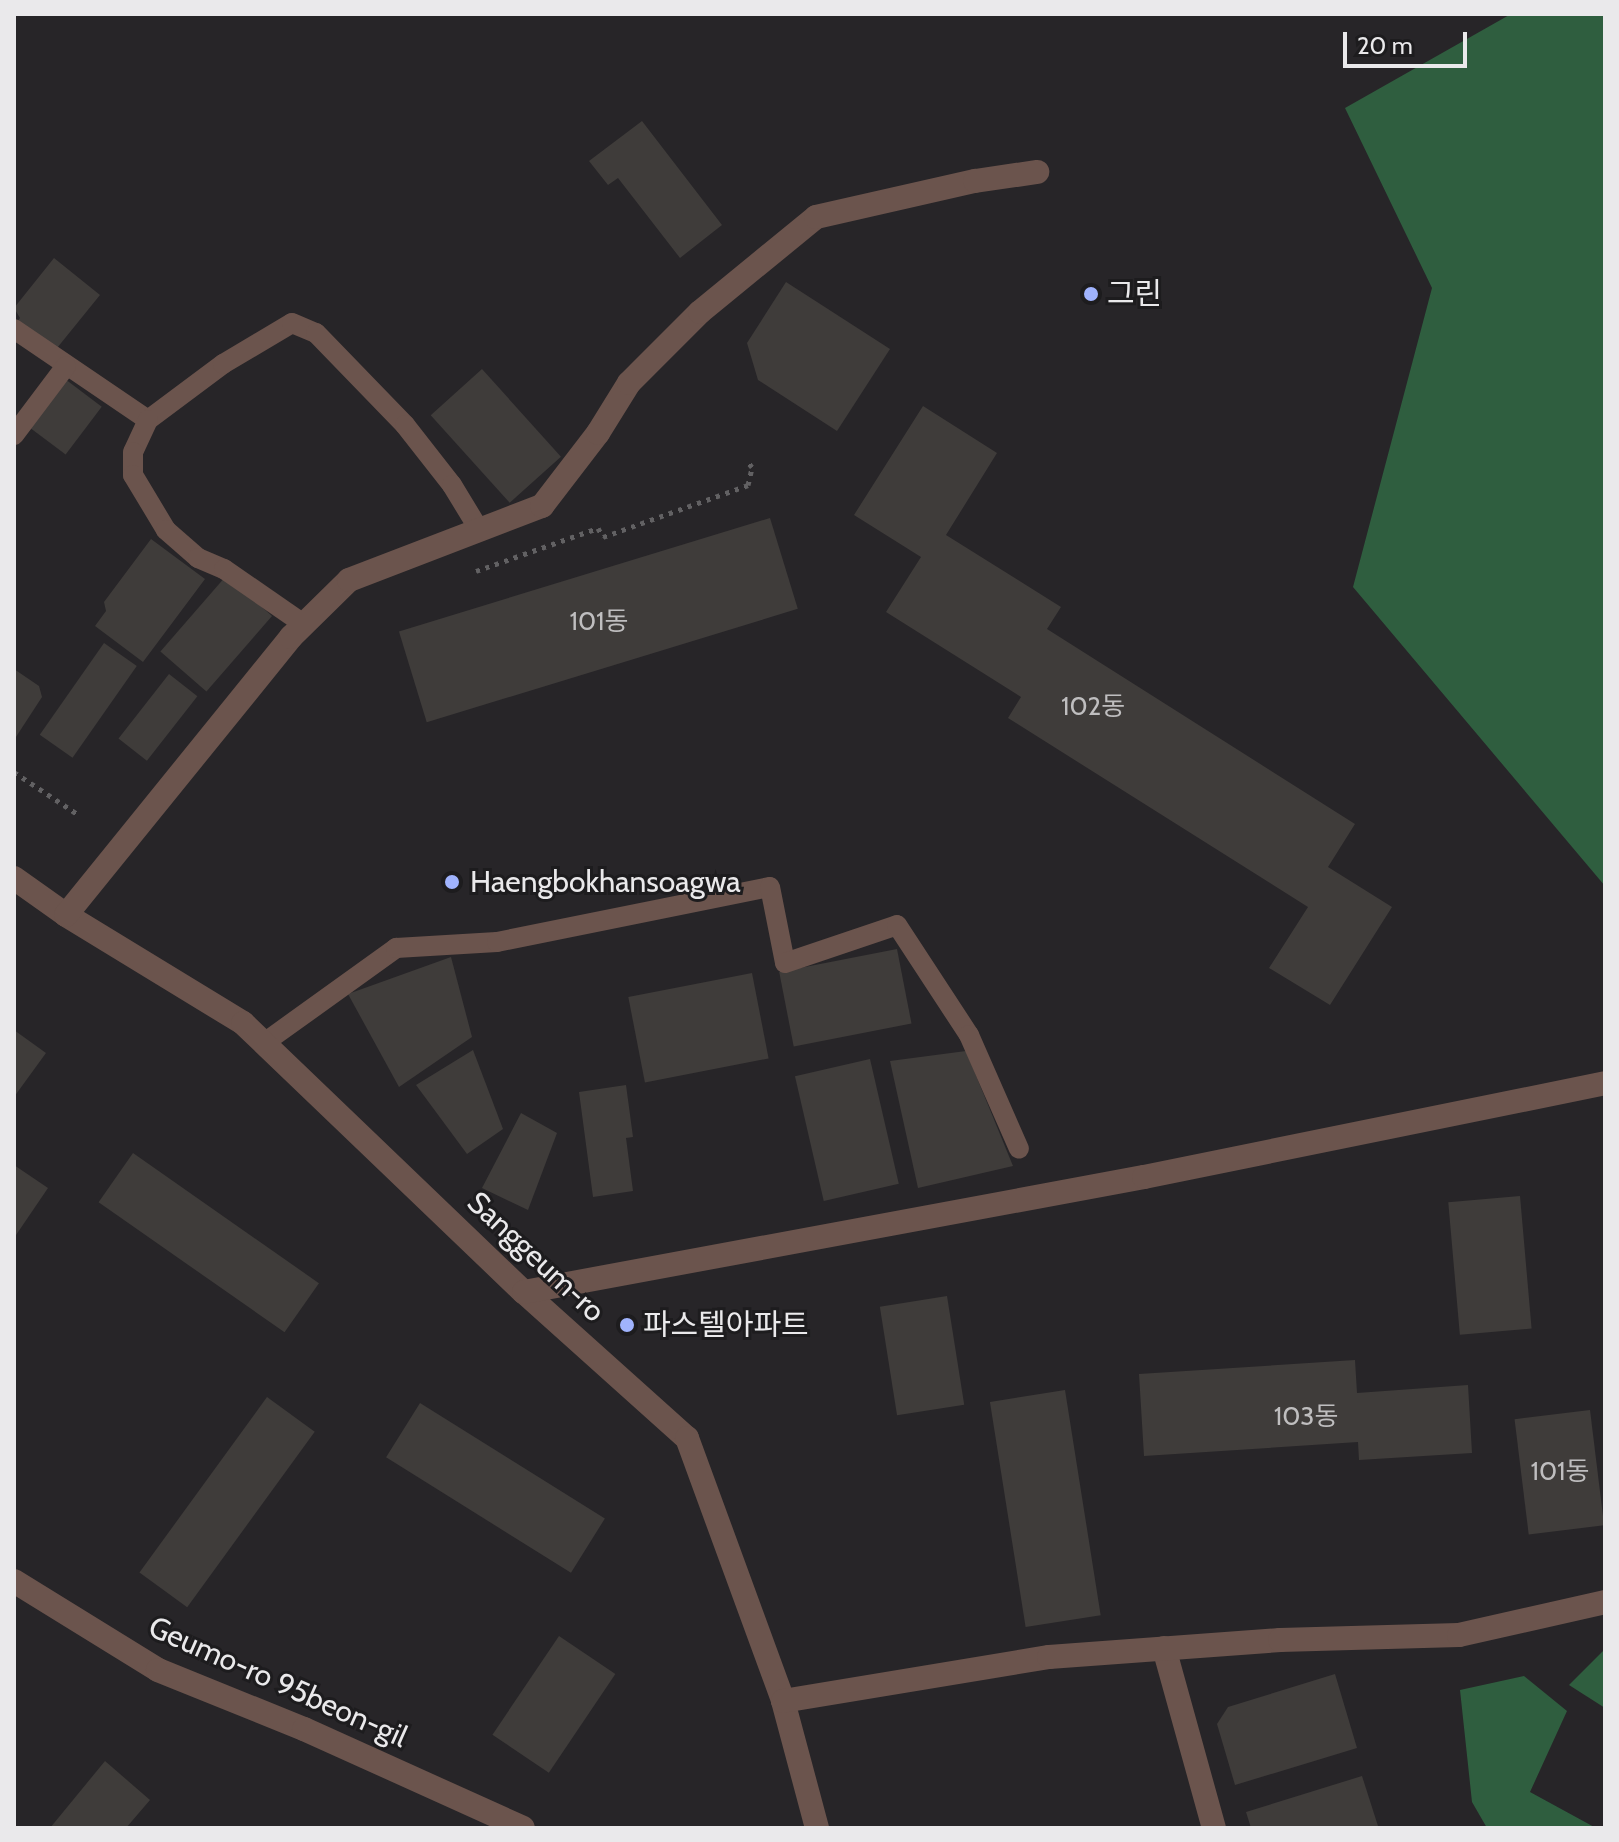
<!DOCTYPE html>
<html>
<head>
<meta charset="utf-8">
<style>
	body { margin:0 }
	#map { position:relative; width:1619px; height:1842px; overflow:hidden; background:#272528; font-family:Cabin,"Noto Sans KR",sans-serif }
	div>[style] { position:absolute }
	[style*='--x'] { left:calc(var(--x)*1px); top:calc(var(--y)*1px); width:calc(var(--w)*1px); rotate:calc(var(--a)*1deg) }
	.forest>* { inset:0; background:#2f5e3f }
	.building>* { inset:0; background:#3f3c3a; transform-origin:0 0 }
	.path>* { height:5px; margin-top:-2.5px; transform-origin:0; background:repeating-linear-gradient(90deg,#626163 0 4px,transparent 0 10px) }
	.lane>* { height:20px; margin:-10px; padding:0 10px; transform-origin:10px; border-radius:10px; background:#6b544d }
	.street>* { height:24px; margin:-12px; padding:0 12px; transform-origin:12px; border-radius:12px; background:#6b544d }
	.dots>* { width:22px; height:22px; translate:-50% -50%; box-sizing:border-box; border:4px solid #1d1c1e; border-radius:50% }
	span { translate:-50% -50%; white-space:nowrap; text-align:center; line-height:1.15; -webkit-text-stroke:6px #1d1c1e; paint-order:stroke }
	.number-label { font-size:26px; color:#bfbebf }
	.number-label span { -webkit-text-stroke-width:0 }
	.poi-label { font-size:30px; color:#eae9eb }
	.left { translate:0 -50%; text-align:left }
	.street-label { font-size:30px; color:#eae9eb }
	.frame { position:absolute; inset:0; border:16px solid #eae9eb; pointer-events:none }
	.scale { position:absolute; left:1343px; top:32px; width:124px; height:36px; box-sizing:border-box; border:4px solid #eae9eb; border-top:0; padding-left:10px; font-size:24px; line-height:28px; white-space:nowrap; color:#eae9eb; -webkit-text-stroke:6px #1d1c1e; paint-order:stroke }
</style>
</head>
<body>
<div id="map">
	<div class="forest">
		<i style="clip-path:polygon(1511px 14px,1605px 14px,1605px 886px,1353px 587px,1432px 288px,1345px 108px)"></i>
		<i style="clip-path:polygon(1605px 1649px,1605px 1708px,1569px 1685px)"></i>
		<i style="clip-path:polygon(1524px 1676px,1567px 1711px,1530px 1792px,1596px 1828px,1487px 1828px,1472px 1802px,1460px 1690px)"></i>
	</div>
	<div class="building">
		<i style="clip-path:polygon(642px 121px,722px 225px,680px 258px,618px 178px,608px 185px,589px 161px)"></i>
		<i style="clip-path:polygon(54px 258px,100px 295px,53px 353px,16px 323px,20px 318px,14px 308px)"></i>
		<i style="clip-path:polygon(786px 282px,890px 349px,837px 431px,758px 380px,747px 343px)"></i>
		<i style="left:482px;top:369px;width:118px;height:69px;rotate:48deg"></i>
		<i style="left:65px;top:379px;width:46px;height:60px;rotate:37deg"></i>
		<i style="clip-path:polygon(923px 406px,997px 453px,946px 535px,1061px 607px,1047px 629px,1355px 824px,1328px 867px,1392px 907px,1330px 1005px,1269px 968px,1308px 907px,1008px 718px,1021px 697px,886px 612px,921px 557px,854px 515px)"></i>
		<i style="left:770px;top:518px;width:95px;height:388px;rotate:73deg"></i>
		<i style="clip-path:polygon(151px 539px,205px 579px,143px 662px,95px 626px,106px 611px,104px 602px)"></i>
		<i style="left:226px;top:576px;width:61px;height:100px;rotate:41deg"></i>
		<i style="left:104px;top:643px;width:40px;height:112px;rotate:35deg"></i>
		<i style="clip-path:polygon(14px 669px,39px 686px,42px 697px,14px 740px)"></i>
		<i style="left:169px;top:674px;width:36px;height:82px;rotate:38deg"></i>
		<i style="left:897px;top:949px;width:76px;height:120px;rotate:79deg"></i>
		<i style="clip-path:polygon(451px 957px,472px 1037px,399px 1087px,348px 994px)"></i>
		<i style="left:752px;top:973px;width:87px;height:126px;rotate:79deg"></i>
		<i style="clip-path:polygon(14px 1030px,46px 1053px,14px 1097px)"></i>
		<i style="clip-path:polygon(473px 1050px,503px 1129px,467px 1154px,416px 1085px)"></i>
		<i style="clip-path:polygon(966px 1051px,1013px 1166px,918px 1188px,890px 1061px)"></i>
		<i style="left:870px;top:1059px;width:128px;height:77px;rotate:77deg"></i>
		<i style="clip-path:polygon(626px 1085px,633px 1137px,626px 1138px,633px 1191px,593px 1197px,579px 1092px)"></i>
		<i style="clip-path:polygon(521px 1113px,557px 1133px,528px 1210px,482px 1188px)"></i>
		<i style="left:133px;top:1153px;width:227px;height:60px;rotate:35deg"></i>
		<i style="clip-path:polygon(14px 1165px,48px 1188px,14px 1238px)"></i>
		<i style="left:1520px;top:1196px;width:133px;height:72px;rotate:85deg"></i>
		<i style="left:947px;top:1296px;width:110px;height:68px;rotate:81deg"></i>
		<i style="clip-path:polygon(1355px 1360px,1357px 1393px,1468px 1385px,1472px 1453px,1359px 1460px,1358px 1442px,1144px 1456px,1139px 1374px)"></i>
		<i style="left:1065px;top:1390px;width:228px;height:76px;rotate:81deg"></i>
		<i style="left:267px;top:1397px;width:59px;height:217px;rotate:36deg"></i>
		<i style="left:420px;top:1403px;width:218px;height:64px;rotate:32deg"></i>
		<i style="left:1590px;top:1410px;width:116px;height:76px;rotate:83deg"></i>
		<i style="left:559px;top:1636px;width:68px;height:119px;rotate:34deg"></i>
		<i style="clip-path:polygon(1335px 1674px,1357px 1748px,1235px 1785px,1217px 1724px,1228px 1707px)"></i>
		<i style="clip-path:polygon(105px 1761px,150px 1800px,126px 1828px,50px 1828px)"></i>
		<i style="clip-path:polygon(1362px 1776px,1378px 1826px,1251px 1828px,1246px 1812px)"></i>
	</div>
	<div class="path">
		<i style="--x:476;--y:571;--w:129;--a:-19.4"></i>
		<i style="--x:598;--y:528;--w:10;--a:61"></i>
		<i style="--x:603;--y:537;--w:154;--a:-19.7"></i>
		<i style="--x:748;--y:485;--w:18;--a:-77"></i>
		<i style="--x:752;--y:467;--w:6;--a:-129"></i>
		<i style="--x:14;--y:772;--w:78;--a:33.5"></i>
	</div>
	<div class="lane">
		<i style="--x:14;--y:329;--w:162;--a:34.2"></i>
		<i style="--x:148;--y:420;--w:94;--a:-36.7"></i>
		<i style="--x:223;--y:364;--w:80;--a:-30.7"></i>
		<i style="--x:292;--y:323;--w:26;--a:23"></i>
		<i style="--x:316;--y:333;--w:128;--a:45.9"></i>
		<i style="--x:405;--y:425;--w:76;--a:51.9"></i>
		<i style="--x:452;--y:485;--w:54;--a:58.7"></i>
		<i style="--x:148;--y:420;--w:35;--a:115"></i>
		<i style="--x:133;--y:452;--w:23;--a:90"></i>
		<i style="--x:133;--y:475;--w:64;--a:59"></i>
		<i style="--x:166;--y:530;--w:43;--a:41.2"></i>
		<i style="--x:198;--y:558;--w:28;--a:23"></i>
		<i style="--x:224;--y:569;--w:98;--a:34.7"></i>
		<i style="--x:14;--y:435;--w:86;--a:-53"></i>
		<i style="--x:264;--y:1043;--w:163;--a:-35.7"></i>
		<i style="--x:396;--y:948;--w:101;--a:-3.4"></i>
		<i style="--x:497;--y:942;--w:278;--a:-11.4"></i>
		<i style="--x:770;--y:887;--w:77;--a:78.8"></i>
		<i style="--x:785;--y:963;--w:118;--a:-18.7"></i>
		<i style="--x:897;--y:925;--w:131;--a:56.8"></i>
		<i style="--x:969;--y:1035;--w:124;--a:66.3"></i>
	</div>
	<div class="street">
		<i style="--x:14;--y:878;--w:64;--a:35.4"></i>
		<i style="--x:66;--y:915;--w:207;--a:31.4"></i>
		<i style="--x:243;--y:1023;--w:389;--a:43.8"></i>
		<i style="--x:524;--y:1292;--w:219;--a:41.9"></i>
		<i style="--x:687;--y:1438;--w:280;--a:69.9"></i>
		<i style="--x:783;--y:1701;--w:131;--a:75"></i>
		<i style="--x:66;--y:915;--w:358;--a:-51"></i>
		<i style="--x:291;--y:637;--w:81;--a:-44.5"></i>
		<i style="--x:349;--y:580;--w:207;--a:-21"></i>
		<i style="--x:542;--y:506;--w:92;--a:-52.5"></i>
		<i style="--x:598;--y:433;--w:59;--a:-58.2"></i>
		<i style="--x:629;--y:383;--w:100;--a:-45"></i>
		<i style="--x:700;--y:312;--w:150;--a:-39.3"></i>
		<i style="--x:816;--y:217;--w:163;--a:-12.8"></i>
		<i style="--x:975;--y:181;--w:63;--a:-8.3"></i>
		<i style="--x:524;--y:1292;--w:631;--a:-10.51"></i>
		<i style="--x:1144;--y:1177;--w:470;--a:-11.5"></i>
		<i style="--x:14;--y:1581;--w:169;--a:31.7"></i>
		<i style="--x:158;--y:1670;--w:157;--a:22"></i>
		<i style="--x:304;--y:1729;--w:240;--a:24.3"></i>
		<i style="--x:1164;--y:1648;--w:187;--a:74.5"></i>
		<i style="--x:783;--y:1701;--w:270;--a:-9.4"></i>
		<i style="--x:1049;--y:1657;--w:232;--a:-4.2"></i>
		<i style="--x:1280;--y:1640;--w:179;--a:-1.6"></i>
		<i style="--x:1459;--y:1635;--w:150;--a:-12.7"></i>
	</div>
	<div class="dots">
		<i style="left:1091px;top:294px;background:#a0b3fd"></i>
		<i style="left:452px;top:882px;background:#a0b3fd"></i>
		<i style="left:627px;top:1325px;background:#a0b3fd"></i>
	</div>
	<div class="number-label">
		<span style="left:599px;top:622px">101동</span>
		<span style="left:1093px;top:707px">102동</span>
		<span style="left:1306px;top:1417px">103동</span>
		<span style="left:1560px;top:1472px">101동</span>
	</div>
	<div class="poi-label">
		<span class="left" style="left:1107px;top:294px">그린</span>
		<span class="left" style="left:470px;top:882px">Haengbokhansoagwa</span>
		<span class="left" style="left:643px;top:1325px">파스텔아파트</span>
	</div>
	<div class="street-label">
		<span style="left:536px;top:1257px;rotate:43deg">Sanggeum-ro</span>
		<span style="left:278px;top:1682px;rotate:24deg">Geumo-ro 95beon-gil</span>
	</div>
	<div class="frame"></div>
	<div class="scale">20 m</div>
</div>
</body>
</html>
